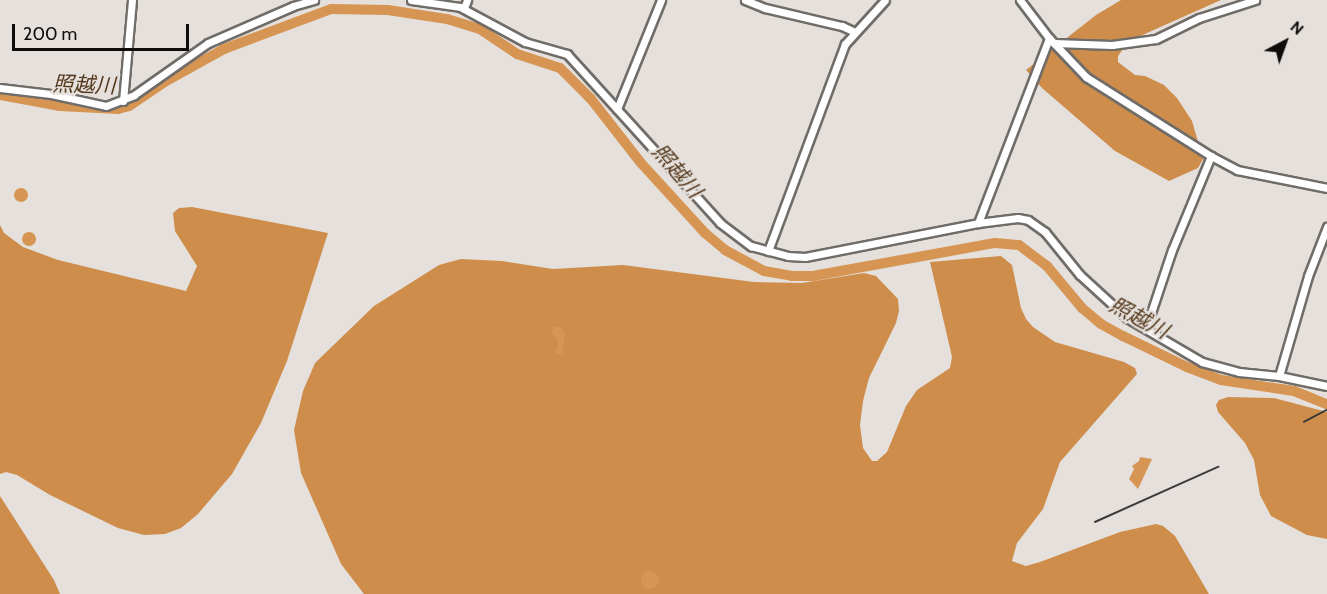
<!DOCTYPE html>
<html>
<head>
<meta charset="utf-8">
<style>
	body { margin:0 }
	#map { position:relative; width:1327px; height:594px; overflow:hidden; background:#e5e0dc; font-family:Cabin,"Noto Sans JP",sans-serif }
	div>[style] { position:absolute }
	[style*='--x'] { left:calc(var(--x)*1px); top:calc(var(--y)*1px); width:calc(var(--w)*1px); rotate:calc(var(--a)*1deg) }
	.forest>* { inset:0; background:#ce8d4b }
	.water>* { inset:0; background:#d69553 }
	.round { border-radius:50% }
	.river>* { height:10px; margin:-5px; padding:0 5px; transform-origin:5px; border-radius:5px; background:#d69553 }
	.roads { filter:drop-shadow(2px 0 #706c68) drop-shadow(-2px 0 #706c68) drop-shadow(0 2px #706c68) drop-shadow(0 -2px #706c68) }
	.minor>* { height:7px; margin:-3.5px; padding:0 3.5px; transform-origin:3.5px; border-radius:3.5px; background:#fff }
	.rail>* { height:1.5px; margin:-0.75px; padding:0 0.75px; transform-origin:0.75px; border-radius:0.75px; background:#3d3a39 }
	span { translate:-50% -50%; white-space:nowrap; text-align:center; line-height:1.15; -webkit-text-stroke:4.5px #e5e0dc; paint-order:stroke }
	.water-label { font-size:21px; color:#54381c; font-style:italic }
	.north { position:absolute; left:1255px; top:12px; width:60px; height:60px; -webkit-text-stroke:4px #e5e0dc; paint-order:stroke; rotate:41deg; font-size:16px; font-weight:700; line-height:24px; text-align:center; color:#0f0d0c }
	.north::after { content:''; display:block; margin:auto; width:21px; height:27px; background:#0f0d0c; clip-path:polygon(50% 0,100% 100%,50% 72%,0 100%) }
	.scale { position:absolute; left:12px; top:24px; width:177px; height:27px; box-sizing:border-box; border:3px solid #0f0d0c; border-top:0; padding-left:8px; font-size:18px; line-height:21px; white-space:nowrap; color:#0f0d0c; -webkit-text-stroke:4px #e5e0dc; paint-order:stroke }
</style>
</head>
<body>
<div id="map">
	<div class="forest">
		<i style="clip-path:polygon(1121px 0,1221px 0,1129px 41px,1118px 56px,1118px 62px,1135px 75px,1145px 76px,1164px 85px,1177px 98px,1192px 121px,1203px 159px,1198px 168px,1169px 181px,1115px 151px,1042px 88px,1026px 70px,1096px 15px)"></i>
		<i style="clip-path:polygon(192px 207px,328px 233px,287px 361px,261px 423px,232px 474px,198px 514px,181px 528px,165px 534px,144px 535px,118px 528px,50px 495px,17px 475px,6px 472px,0 474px,0 225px,4px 233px,23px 247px,58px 260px,186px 291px,197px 266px,175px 231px,173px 213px,179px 208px)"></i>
		<i style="clip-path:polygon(1001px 256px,1012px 265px,1021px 308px,1026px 319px,1033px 327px,1055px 342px,1124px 362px,1135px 368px,1137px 374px,1060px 462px,1043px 509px,1017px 543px,1012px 561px,1026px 566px,1040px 562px,1120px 532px,1156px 524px,1163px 526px,1175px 536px,1209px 594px,364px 594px,341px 564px,301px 473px,294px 430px,303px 391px,315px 363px,374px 306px,439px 265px,461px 259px,502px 261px,553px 269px,623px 265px,754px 282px,802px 283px,864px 273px,876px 276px,898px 299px,899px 311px,896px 323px,869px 378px,863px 401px,860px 425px,863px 448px,872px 461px,877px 461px,887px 452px,906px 406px,917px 390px,950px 368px,952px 357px,930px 262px)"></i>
		<i style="clip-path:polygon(1228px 397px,1274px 398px,1327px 412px,1327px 539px,1307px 535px,1271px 516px,1260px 495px,1254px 460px,1245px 443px,1218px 412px,1216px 405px,1219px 400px)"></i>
		<i style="clip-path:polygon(0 496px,54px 580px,60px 594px,0 594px)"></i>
	</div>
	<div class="water">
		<i class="round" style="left:14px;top:188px;width:14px;height:14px"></i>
		<i class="round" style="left:22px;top:232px;width:14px;height:14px"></i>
		<i style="clip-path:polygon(554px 327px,562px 327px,565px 336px,562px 354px,557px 354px,555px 349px,558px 347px,557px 339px,551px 333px)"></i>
		<i style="clip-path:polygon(1140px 457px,1152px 459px,1138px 489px,1129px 479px,1134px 469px,1132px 466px,1139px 461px)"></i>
		<i class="round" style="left:641px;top:571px;width:18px;height:18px"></i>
	</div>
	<div class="river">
		<i style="--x:0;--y:95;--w:61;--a:10.4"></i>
		<i style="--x:60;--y:106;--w:58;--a:3"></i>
		<i style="--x:118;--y:109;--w:11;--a:-15"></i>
		<i style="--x:129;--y:106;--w:41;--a:-34.1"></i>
		<i style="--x:163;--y:83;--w:70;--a:-29.1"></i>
		<i style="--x:224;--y:49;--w:114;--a:-20.5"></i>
		<i style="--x:331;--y:9;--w:57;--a:1"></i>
		<i style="--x:388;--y:10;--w:60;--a:8.7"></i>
		<i style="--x:447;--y:19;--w:34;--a:17"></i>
		<i style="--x:480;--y:29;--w:45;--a:34"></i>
		<i style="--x:517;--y:54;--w:45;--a:18"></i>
		<i style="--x:560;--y:68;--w:44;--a:45"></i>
		<i style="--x:591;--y:99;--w:81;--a:52"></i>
		<i style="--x:641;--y:163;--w:95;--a:47.6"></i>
		<i style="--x:705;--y:233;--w:26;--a:40"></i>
		<i style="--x:725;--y:250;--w:44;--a:28.3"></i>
		<i style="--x:764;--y:271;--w:27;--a:10"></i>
		<i style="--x:791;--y:276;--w:22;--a:0"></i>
		<i style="--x:813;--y:276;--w:185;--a:-10.3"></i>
		<i style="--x:995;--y:243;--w:24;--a:5"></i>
		<i style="--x:1019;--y:245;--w:35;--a:37"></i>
		<i style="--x:1047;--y:266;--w:55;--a:50.2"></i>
		<i style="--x:1082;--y:308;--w:25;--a:40"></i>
		<i style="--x:1101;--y:324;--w:25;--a:29"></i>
		<i style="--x:1123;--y:336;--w:71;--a:25.8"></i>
		<i style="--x:1187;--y:367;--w:36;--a:21"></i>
		<i style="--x:1221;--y:380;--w:74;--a:8.6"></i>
		<i style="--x:1294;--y:391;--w:35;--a:22"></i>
	</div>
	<div class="roads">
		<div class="minor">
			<i style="--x:411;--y:0;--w:49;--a:8.1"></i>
			<i style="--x:460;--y:7;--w:74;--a:28.3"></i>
			<i style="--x:525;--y:42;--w:44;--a:15.9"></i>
			<i style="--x:567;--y:54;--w:228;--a:47.8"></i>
			<i style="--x:720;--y:223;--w:39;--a:37"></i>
			<i style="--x:751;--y:246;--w:38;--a:15"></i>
			<i style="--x:788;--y:256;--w:17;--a:3"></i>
			<i style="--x:805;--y:257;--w:176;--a:-11.1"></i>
			<i style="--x:978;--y:223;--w:40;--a:-7.1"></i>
			<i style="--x:1018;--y:218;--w:10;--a:11"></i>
			<i style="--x:1028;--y:220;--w:21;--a:35"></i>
			<i style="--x:1045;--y:232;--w:55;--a:50.9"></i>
			<i style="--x:1080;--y:275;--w:64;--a:42.5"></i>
			<i style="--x:1127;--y:318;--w:87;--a:30.4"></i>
			<i style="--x:1202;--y:362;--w:38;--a:15"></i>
			<i style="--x:1239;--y:372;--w:40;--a:5.7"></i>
			<i style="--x:1279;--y:376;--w:49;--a:11.8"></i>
			<i style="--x:745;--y:0;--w:22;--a:22"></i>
			<i style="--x:765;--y:8;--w:79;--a:13.2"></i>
			<i style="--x:842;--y:26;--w:14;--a:25"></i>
			<i style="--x:1020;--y:0;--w:48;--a:52.7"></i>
			<i style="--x:1049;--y:38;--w:54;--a:46.5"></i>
			<i style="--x:1086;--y:77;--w:148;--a:32.3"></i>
			<i style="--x:1211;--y:156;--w:30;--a:28"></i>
			<i style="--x:1237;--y:170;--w:92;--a:11.3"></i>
			<i style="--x:464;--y:8;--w:9;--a:-69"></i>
			<i style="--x:1054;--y:43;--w:58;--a:2"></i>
			<i style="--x:1112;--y:45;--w:44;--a:-7.8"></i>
			<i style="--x:1156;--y:39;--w:48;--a:-26"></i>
			<i style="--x:1199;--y:18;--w:59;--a:-17.8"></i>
			<i style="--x:0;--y:88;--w:51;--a:6.7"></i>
			<i style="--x:51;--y:94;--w:56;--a:12.3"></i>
			<i style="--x:106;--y:106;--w:30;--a:-21"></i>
			<i style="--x:134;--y:95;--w:90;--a:-35.1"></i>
			<i style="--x:208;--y:43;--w:93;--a:-23.5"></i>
			<i style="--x:293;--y:6;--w:22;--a:-16"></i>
			<i style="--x:123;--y:101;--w:101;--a:-84.9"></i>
			<i style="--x:617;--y:109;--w:118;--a:-68"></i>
			<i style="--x:978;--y:223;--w:198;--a:-69"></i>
			<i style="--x:768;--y:251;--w:221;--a:-69.6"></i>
			<i style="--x:845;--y:44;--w:59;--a:-47.7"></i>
			<i style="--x:1146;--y:328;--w:82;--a:-71.6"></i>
			<i style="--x:1172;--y:250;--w:102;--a:-67.5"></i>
			<i style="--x:1279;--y:376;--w:104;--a:-73.8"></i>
			<i style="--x:1308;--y:276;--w:53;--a:-68.8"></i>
		</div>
	</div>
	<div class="rail">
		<i style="--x:1304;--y:422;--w:26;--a:-28"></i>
		<i style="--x:1095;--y:522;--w:135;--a:-24.1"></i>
	</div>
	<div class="water-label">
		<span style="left:84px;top:85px;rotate:2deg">照越川</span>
		<span style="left:677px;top:171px;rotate:49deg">照越川</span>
		<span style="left:1139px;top:318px;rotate:28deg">照越川</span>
	</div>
	<div class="north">N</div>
	<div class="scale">200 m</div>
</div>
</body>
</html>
